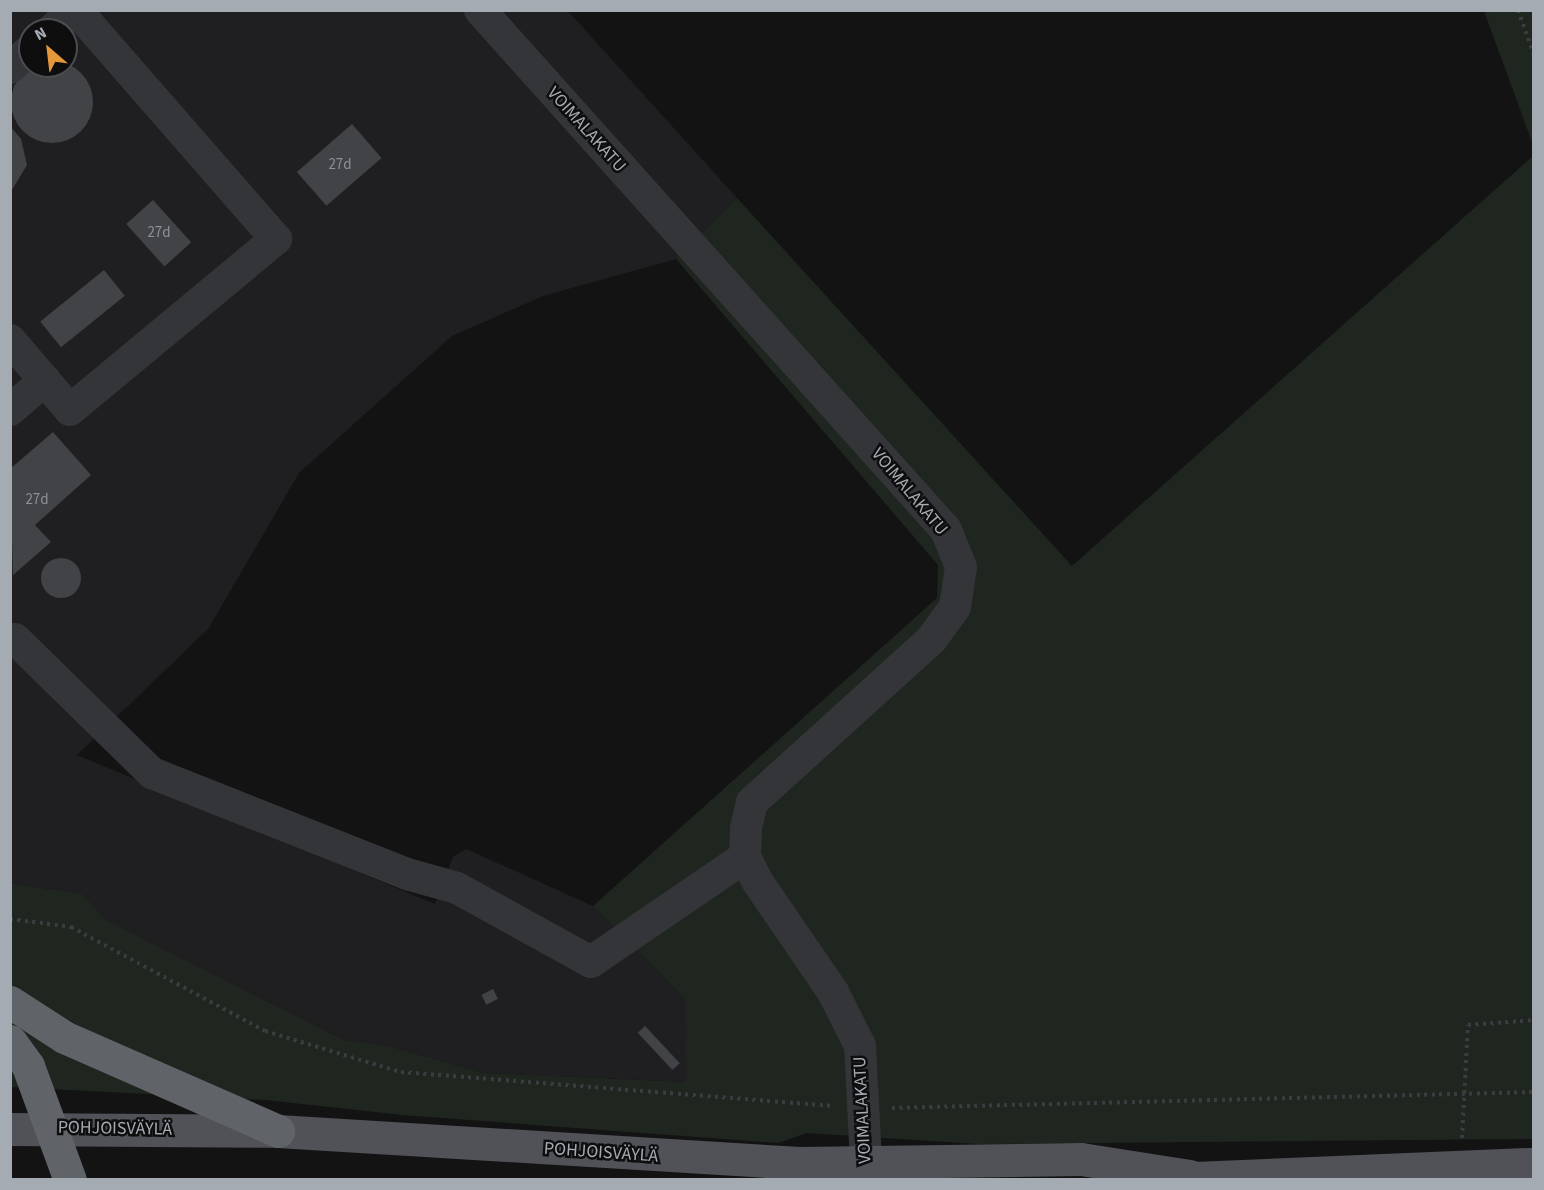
<!DOCTYPE html>
<html>
<head>
<meta charset="utf-8">
<style>
	body { margin:0 }
	#map { position:relative; width:1544px; height:1190px; overflow:hidden; background:#131314; font-family:"Source Sans 3",sans-serif }
	div>[style] { position:absolute }
	[style*='--x'] { left:calc(var(--x)*1px); top:calc(var(--y)*1px); width:calc(var(--w)*1px); rotate:calc(var(--a)*1deg) }
	.built>* { inset:0; background:#1f1f21 }
	.green>* { inset:0; background:#1f261f }
	.building>* { inset:0; background:#424347; transform-origin:0 0 }
	.round { border-radius:50% }
	.path>* { height:4px; margin-top:-2px; transform-origin:0; background:repeating-linear-gradient(90deg,#3a3c40 0 3px,transparent 0 7.5px) }
	.minor>* { height:32px; margin:-16px; padding:0 16px; transform-origin:16px; border-radius:16px; background:#343539 }
	.major>* { height:33px; margin:-16.5px; padding:0 16.5px; transform-origin:16.5px; border-radius:16.5px; background:#505257 }
	.highway>* { height:33px; margin:-16.5px; padding:0 16.5px; transform-origin:16.5px; border-radius:16.5px; background:#606469 }
	span { translate:-50% -50%; white-space:nowrap; text-align:center; line-height:1.15; -webkit-text-stroke:5px #0e0e0f; paint-order:stroke }
	.number-label { font-size:15px; color:#8c9198 }
	.number-label span { -webkit-text-stroke-width:0 }
	.street-label { font-size:18px; color:#a5abb3 }
	.frame { position:absolute; inset:0; border:12px solid #a5abb3; pointer-events:none }
	.north { position:absolute; left:18px; top:18px; width:60px; height:60px; box-sizing:border-box; background:#0e0e0f; border:2px solid #4a4d51; border-radius:50%; rotate:332deg; font-size:16px; font-weight:700; line-height:24px; text-align:center; color:#a5abb3 }
	.north::after { content:''; display:block; margin:auto; width:21px; height:27px; background:#e4983a; clip-path:polygon(50% 0,100% 100%,50% 72%,0 100%) }
</style>
</head>
<body>
<div id="map">
	<div class="built">
		<i style="clip-path:polygon(evenodd,10px 11px,568px 11px,737px 198px,676px 259px,543px 296px,452px 336px,299px 473px,208px 629px,77px 755px,435px 904px,453px 857px,466px 849px,593px 906px,685px 999px,687px 1082px,484px 1073px,385px 1045px,344px 1040px,103px 919px,83px 894px,11px 883px,10px 11px,30px 30px,66px 30px,66px 66px,30px 66px,30px 30px)"></i>
	</div>
	<div class="green">
		<i style="clip-path:polygon(1484px 11px,1533px 11px,1533px 145px)"></i>
		<i style="clip-path:polygon(1533px 156px,1533px 1139px,978px 1144px,807px 1133px,778px 1143px,402px 1115px,266px 1100px,11px 1087px,10px 883px,83px 894px,104px 919px,344px 1040px,385px 1045px,484px 1073px,686px 1082px,685px 999px,593px 906px,937px 598px,938px 565px,676px 259px,737px 198px,1072px 566px)"></i>
	</div>
	<div class="building">
		<i class="round" style="left:11px;top:61px;width:82px;height:82px"></i>
		<i style="left:352px;top:124px;width:45px;height:73px;rotate:49deg"></i>
		<i style="clip-path:polygon(10px 126px,21px 139px,27px 165px,10px 193px)"></i>
		<i style="left:153px;top:200px;width:57px;height:36px;rotate:48deg"></i>
		<i style="left:104px;top:270px;width:33px;height:82px;rotate:51deg"></i>
		<i style="clip-path:polygon(53px 432px,91px 475px,35px 525px,51px 542px,13px 575px,10px 469px)"></i>
		<i class="round" style="left:41px;top:558px;width:40px;height:40px"></i>
		<i style="left:493px;top:989px;width:11px;height:13px;rotate:63deg"></i>
		<i style="left:645px;top:1026px;width:51px;height:10px;rotate:47deg"></i>
	</div>
	<div class="path">
		<i style="--x:1518;--y:10;--w:48;--a:70.4"></i>
		<i style="--x:10;--y:919;--w:62;--a:7.5"></i>
		<i style="--x:71;--y:927;--w:220;--a:28.2"></i>
		<i style="--x:265;--y:1031;--w:142;--a:16.8"></i>
		<i style="--x:401;--y:1072;--w:434;--a:4.5"></i>
		<i style="--x:892;--y:1108;--w:642;--a:-1.43"></i>
		<i style="--x:1462;--y:1138;--w:113;--a:-87"></i>
		<i style="--x:1468;--y:1025;--w:66;--a:-4.3"></i>
	</div>
	<div class="minor">
		<i style="--x:480;--y:10;--w:698;--a:48.13"></i>
		<i style="--x:946;--y:530;--w:40;--a:68"></i>
		<i style="--x:961;--y:567;--w:40;--a:98.5"></i>
		<i style="--x:955;--y:607;--w:39;--a:126"></i>
		<i style="--x:932;--y:639;--w:243;--a:137.8"></i>
		<i style="--x:752;--y:802;--w:27;--a:103"></i>
		<i style="--x:746;--y:828;--w:29;--a:92"></i>
		<i style="--x:745;--y:857;--w:27;--a:63"></i>
		<i style="--x:757;--y:881;--w:135;--a:55.6"></i>
		<i style="--x:833;--y:992;--w:60;--a:63.4"></i>
		<i style="--x:860;--y:1046;--w:134;--a:87"></i>
		<i style="--x:52;--y:30;--w:30;--a:-42"></i>
		<i style="--x:10;--y:68;--w:27;--a:-42"></i>
		<i style="--x:10;--y:340;--w:92;--a:49.4"></i>
		<i style="--x:70;--y:410;--w:268;--a:-39.7"></i>
		<i style="--x:276;--y:239;--w:304;--a:-131.1"></i>
		<i style="--x:10;--y:410;--w:46;--a:-40.6"></i>
		<i style="--x:15;--y:639;--w:192;--a:44.4"></i>
		<i style="--x:152;--y:773;--w:274;--a:21.6"></i>
		<i style="--x:407;--y:874;--w:52;--a:15.6"></i>
		<i style="--x:457;--y:888;--w:153;--a:28.9"></i>
		<i style="--x:591;--y:962;--w:186;--a:-34.3"></i>
	</div>
	<div class="major">
		<i style="--x:10;--y:1129;--w:268;--a:0.4"></i>
		<i style="--x:278;--y:1131;--w:523;--a:3.51"></i>
		<i style="--x:800;--y:1163;--w:281;--a:-0.8"></i>
		<i style="--x:1081;--y:1159;--w:110;--a:8.9"></i>
		<i style="--x:1170;--y:1179;--w:364;--a:-2.4"></i>
	</div>
	<div class="highway">
		<i style="--x:10;--y:1002;--w:64;--a:32.9"></i>
		<i style="--x:64;--y:1037;--w:234;--a:23.7"></i>
		<i style="--x:10;--y:1041;--w:31;--a:54"></i>
		<i style="--x:28;--y:1066;--w:121;--a:69.8"></i>
	</div>
	<div class="number-label">
		<span style="left:340px;top:165px">27d</span>
		<span style="left:159px;top:233px">27d</span>
		<span style="left:37px;top:500px">27d</span>
	</div>
	<div class="street-label">
		<span style="left:586px;top:130px;rotate:48deg">VOIMALAKATU</span>
		<span style="left:909px;top:492px;rotate:50deg">VOIMALAKATU</span>
		<span style="left:863px;top:1110px;rotate:-93deg">VOIMALAKATU</span>
		<span style="left:115px;top:1129px;rotate:1deg">POHJOISVÄYLÄ</span>
		<span style="left:601px;top:1153px;rotate:4deg">POHJOISVÄYLÄ</span>
	</div>
	<div class="frame"></div>
	<div class="north">N</div>
</div>
</body>
</html>
